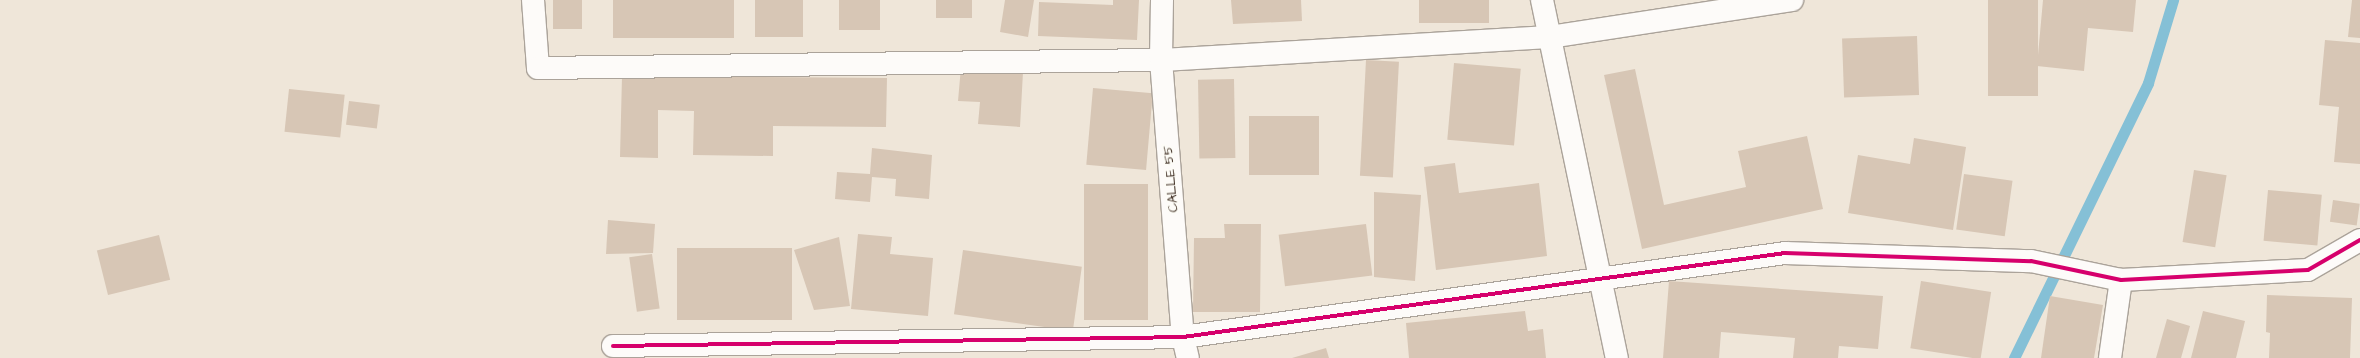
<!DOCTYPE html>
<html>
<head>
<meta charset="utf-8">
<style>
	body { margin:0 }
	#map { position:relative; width:2360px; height:358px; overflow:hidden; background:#efe6d9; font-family:"Architects Daughter",sans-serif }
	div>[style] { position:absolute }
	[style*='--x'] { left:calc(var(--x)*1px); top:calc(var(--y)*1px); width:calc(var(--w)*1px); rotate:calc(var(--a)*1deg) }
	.stream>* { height:11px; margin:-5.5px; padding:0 5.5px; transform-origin:5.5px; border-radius:5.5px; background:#85c0d6 }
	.building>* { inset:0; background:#d7c6b5; transform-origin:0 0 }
	.roads { filter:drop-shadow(1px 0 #aba39a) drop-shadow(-1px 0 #aba39a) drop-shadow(0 1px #aba39a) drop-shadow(0 -1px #aba39a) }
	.minor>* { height:22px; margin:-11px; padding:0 11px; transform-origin:11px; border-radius:11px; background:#fdfbf9 }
	.cycleway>* { height:4px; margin:-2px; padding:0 2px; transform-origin:2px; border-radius:2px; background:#d6006c }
	span { translate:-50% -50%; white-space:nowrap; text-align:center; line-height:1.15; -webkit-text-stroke:4px #fdfcf7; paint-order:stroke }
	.street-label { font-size:13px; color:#3b2a1e }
</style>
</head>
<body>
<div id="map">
	<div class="stream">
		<i style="--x:2014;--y:358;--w:306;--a:-64"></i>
		<i style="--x:2148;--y:83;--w:87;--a:-73.2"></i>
	</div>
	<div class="building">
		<i style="left:553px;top:0;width:29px;height:29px"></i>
		<i style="left:613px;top:0;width:121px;height:38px"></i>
		<i style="left:755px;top:0;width:48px;height:37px"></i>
		<i style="left:839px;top:0;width:41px;height:30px"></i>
		<i style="left:936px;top:0;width:36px;height:18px"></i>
		<i style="clip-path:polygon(1005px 0,1034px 0,1028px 37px,1000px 32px)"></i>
		<i style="clip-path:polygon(1113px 0,1139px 0,1137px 40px,1038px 36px,1039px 2px,1113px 5px)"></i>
		<i style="clip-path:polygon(1231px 0,1301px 0,1302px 21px,1233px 24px)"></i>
		<i style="left:1419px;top:0;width:70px;height:23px"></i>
		<i style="left:1988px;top:0;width:50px;height:96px"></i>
		<i style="clip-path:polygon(2043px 0,2136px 0,2133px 32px,2088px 28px,2084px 71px,2037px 66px)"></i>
		<i style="clip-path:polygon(2352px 0,2360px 0,2360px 38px,2348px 37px)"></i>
		<i style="left:1917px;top:36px;width:59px;height:75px;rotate:88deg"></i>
		<i style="clip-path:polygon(2325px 40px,2360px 43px,2360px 164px,2334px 162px,2339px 107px,2319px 105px)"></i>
		<i style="left:1366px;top:60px;width:33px;height:116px;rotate:3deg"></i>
		<i style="left:1454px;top:63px;width:67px;height:77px;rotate:5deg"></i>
		<i style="clip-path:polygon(961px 67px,1023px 72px,1020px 127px,978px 124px,980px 102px,958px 101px)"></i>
		<i style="clip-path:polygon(1635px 69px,1664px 205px,1746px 187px,1738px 151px,1807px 136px,1823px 209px,1642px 249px,1604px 75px)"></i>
		<i style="clip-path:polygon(622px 76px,887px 78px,886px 127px,773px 126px,773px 156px,693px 155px,694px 111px,658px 110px,658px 158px,620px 157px)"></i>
		<i style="left:1234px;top:79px;width:79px;height:36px;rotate:89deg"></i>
		<i style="left:1093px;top:88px;width:60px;height:77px;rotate:5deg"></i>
		<i style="left:289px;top:89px;width:56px;height:43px;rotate:6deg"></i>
		<i style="left:349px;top:101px;width:31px;height:24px;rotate:7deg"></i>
		<i style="left:1249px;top:116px;width:70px;height:59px"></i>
		<i style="clip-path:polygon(1914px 138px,1966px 147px,1953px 230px,1848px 213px,1858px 155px,1910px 164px)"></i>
		<i style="clip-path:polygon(872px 148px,932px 155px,929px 199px,895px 196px,896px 179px,872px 177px,870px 202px,835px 199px,837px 172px,870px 174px)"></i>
		<i style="clip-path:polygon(1455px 163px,1459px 193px,1539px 183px,1547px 256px,1436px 270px,1424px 167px)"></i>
		<i style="left:2194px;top:170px;width:33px;height:73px;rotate:9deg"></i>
		<i style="left:1964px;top:174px;width:49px;height:56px;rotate:8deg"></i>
		<i style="left:1148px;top:184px;width:136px;height:64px;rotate:90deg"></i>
		<i style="left:2268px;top:190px;width:54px;height:51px;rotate:5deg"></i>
		<i style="clip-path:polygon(1374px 192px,1421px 195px,1415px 281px,1374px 277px)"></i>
		<i style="left:2333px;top:200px;width:27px;height:22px;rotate:8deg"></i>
		<i style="clip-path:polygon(608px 220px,655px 224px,653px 253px,606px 254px)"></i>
		<i style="clip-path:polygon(1224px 224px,1261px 224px,1260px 312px,1193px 312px,1194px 238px,1225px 238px)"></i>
		<i style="left:1366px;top:224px;width:52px;height:88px;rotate:83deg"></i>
		<i style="clip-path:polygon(858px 234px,892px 237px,890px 254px,933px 258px,928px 316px,851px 309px)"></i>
		<i style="left:159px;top:235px;width:46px;height:64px;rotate:76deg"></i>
		<i style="clip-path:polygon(839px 237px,850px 306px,814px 310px,794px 250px)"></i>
		<i style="left:677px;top:248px;width:115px;height:72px"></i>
		<i style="left:963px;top:250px;width:120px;height:65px;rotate:8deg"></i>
		<i style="left:652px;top:254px;width:55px;height:23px;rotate:82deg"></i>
		<i style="clip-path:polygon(1669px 281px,1883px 296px,1878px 349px,1839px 346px,1838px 358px,1793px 358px,1795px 338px,1721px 332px,1719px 358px,1663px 358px)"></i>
		<i style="left:1921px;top:281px;width:71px;height:68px;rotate:9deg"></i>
		<i style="clip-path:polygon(2267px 295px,2352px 298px,2350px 358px,2269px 358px,2270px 333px,2266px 332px)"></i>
		<i style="clip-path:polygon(2050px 296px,2103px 305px,2094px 358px,2041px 358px)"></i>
		<i style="clip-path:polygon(1525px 311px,1528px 331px,1543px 329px,1546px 358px,1409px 358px,1406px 323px)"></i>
		<i style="clip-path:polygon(2203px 311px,2245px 321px,2236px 358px,2191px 358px)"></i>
		<i style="clip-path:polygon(2167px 319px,2190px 326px,2181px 358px,2156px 358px)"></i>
		<i style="clip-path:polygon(1326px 348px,1329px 358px,1292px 358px)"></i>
	</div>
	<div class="roads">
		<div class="minor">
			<i style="--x:533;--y:0;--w:68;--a:85.8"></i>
			<i style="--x:538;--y:68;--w:623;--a:-0.74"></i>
			<i style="--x:1161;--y:60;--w:390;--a:-3.4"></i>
			<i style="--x:1550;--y:37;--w:245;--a:-8.7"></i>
			<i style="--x:1162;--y:0;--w:60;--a:91"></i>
			<i style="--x:1161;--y:60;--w:278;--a:85.5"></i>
			<i style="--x:1183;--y:337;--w:22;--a:77"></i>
			<i style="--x:1542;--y:0;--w:366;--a:78.2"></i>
			<i style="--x:613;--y:346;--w:570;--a:-0.9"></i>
			<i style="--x:1183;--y:337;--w:608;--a:-7.94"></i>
			<i style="--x:1785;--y:253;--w:246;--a:1.9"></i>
			<i style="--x:2031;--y:261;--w:92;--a:11.9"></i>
			<i style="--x:2121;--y:280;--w:187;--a:-3.1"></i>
			<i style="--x:2308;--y:270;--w:60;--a:-30"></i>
			<i style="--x:2110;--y:358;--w:79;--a:-82"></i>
		</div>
	</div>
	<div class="cycleway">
		<i style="--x:613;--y:346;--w:570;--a:-0.9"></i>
		<i style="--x:1183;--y:337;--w:608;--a:-7.94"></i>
		<i style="--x:1785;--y:253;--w:246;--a:1.9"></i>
		<i style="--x:2031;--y:261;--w:92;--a:11.9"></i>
		<i style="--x:2121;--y:280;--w:187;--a:-3.1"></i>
		<i style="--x:2308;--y:270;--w:60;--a:-30"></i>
	</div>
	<div class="street-label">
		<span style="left:1171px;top:179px;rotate:-95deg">CALLE 55</span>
	</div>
</div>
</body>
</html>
